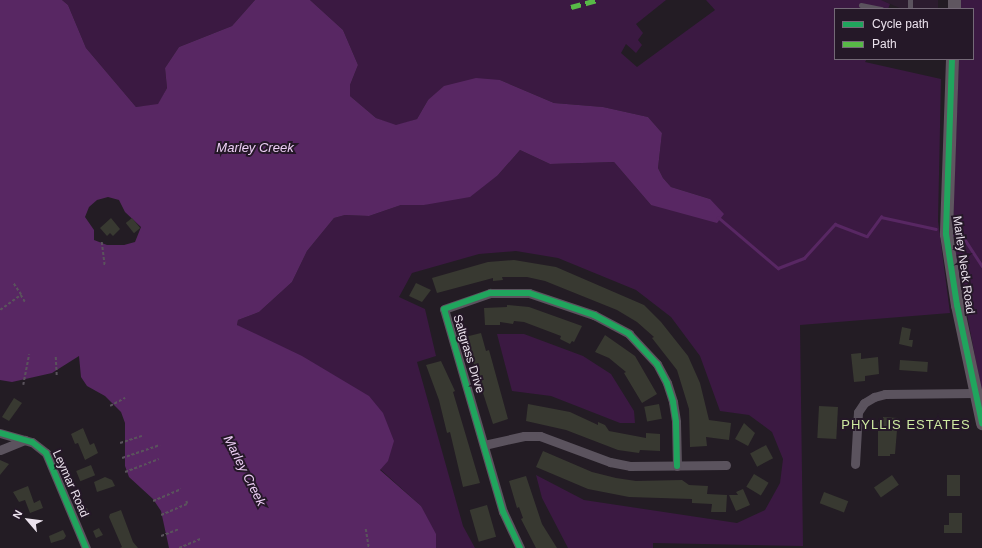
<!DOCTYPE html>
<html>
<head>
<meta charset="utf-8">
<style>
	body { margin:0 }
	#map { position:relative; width:982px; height:548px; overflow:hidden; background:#231c24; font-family:Helvetica,sans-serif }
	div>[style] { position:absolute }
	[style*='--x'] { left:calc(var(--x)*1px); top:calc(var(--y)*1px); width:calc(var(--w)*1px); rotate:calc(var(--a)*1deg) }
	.built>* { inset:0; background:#2c1c2f }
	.green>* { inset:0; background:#3b1942 }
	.water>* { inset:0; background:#582763 }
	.stream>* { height:2.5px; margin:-1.25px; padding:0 1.25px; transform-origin:1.25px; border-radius:1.25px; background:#582763 }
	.building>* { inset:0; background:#383931; transform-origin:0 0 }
	.path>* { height:1.5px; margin-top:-0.75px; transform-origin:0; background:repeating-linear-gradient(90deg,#5a535c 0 3px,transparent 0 5px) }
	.lane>* { height:4.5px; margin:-2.25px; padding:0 2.25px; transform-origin:2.25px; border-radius:2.25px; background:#5b535e }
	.street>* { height:9px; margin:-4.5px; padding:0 4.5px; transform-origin:4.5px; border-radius:4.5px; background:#5b535e }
	.secondary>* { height:13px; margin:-6.5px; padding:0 6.5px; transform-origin:6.5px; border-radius:6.5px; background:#5f5660 }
	.quiet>* { height:5px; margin-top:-2.5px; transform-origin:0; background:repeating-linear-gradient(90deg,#58b947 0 10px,transparent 0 15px) }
	.cycleway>* { height:6px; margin:-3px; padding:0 3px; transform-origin:3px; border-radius:3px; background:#20a55d }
	span { translate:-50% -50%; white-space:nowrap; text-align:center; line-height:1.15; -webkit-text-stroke:4px #251828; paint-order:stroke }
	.street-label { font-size:12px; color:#ebe2ed }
	.water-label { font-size:13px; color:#edcff5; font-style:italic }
	.neighbourhood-label { font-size:13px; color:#ceeaa1; letter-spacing:1px }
	.legend { position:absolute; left:834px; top:8px; width:140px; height:52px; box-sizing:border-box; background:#251828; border:1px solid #746977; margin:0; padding:5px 7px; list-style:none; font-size:12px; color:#ebe2ed }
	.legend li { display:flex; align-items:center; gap:8px; height:20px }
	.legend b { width:20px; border:1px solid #746977 }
	.north { position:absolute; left:8px; top:500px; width:40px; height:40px; -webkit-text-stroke:3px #251828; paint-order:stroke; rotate:298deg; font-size:11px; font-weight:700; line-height:16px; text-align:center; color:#ebe2ed }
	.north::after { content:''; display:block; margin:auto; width:14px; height:18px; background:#ebe2ed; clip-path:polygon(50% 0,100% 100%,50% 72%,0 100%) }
</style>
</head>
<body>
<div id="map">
	<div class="built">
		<i style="clip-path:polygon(881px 0,938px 0,938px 9px,902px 9px)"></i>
	</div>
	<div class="green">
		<i style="clip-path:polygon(62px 0,255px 0,232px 26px,179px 47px,165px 68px,167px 88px,158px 105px,136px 107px,86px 48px,68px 5px)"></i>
		<i style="clip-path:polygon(310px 0,666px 0,636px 24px,643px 33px,638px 40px,642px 45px,636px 53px,626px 44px,621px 53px,637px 67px,715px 10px,706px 0,881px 0,890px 4px,888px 9px,835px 9px,835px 59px,867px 59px,865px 62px,941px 79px,938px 221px,950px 313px,800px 325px,803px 546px,653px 543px,653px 548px,568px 548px,542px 498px,536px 475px,584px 500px,737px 523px,765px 510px,780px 483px,783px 459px,772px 432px,749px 415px,720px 411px,700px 356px,671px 317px,636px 290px,558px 258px,516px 251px,479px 254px,412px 273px,399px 297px,425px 309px,436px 356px,417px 362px,463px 526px,475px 548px,436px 548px,421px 506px,380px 469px,237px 325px,238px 320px,259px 312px,292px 282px,307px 251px,334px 218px,345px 215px,369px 216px,401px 205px,424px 205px,498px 175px,520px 150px,550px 164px,614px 162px,651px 205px,710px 199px,671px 187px,663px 178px,658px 168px,662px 133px,648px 117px,603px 107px,554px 103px,500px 80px,428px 100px,417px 119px,396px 126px,376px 118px,350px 96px,350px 85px,358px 65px,343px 30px)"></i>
		<i style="clip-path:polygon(961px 0,982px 0,982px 393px,956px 257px,953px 217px,959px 59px,973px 59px,973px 9px,961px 9px)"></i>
		<i style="clip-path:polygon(497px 334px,524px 334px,583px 356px,611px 374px,634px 411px,635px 423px,620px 423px,551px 396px,512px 391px)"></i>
	</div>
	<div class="water">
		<i style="clip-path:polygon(evenodd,0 0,62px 0,68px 5px,86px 48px,136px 107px,158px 104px,167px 88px,165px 68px,179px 47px,232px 26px,255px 0,310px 0,343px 30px,358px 65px,350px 85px,350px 96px,376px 118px,396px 125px,417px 119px,428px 100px,444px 86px,476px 78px,500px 80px,554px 103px,603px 107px,648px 117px,662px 133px,658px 168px,663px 178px,671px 187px,710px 199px,724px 214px,717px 223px,651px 205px,614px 162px,550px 164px,520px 150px,498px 175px,470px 197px,424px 205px,401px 205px,369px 216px,345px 215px,334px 218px,307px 251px,292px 282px,259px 312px,238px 320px,237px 325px,302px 356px,369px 396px,383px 413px,394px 441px,388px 461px,380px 470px,421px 506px,436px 534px,436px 548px,169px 548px,161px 511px,153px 499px,129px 477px,125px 466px,125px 423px,121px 412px,105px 396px,87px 386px,81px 377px,79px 356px,52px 373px,12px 382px,0 380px,0 0,108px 197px,119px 200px,125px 212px,141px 227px,135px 242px,124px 245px,107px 245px,94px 240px,94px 230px,85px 217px,89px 207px,97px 200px,108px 197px)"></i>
	</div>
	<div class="stream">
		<i style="--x:718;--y:217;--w:79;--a:40.4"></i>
		<i style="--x:778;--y:268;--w:28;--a:-21"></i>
		<i style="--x:804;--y:258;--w:46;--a:-47.6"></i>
		<i style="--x:835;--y:224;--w:34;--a:21"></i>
		<i style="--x:867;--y:236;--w:24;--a:-54"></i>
		<i style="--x:881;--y:217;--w:56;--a:12.3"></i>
		<i style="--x:954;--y:235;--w:10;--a:17"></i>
		<i style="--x:964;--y:238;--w:33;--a:57"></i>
	</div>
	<div class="building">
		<i style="clip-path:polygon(111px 218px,120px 229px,113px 236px,110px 233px,107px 236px,100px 228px)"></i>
		<i style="left:132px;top:218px;width:13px;height:8px;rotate:51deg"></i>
		<i style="clip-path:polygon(514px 260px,556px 267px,644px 305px,661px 322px,688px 356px,700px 383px,709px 420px,731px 423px,729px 440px,706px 437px,707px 446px,690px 447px,689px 409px,677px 370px,652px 338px,654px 337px,637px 322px,617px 310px,545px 281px,527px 277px,502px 277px,503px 280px,493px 281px,493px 278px,437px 293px,432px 278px,488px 262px)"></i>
		<i style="clip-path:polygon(416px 283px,431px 290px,422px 302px,409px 296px)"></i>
		<i style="clip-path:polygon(507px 305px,529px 307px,582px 326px,574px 342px,572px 341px,570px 344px,560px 339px,561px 336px,524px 322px,514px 321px,513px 324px,500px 322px,500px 325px,485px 325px,484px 308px,507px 307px)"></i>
		<i style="clip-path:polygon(902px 327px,911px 329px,909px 340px,913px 340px,912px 347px,899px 344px)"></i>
		<i style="clip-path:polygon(481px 333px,486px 351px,489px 350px,508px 419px,493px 424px,465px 337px)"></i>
		<i style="clip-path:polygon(605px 335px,635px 356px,657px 394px,642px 403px,624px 373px,626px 372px,609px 358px,595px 352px)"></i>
		<i style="clip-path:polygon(861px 353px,861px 359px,878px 357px,879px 374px,865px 376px,865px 381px,854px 382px,851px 354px)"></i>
		<i style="left:900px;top:360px;width:28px;height:10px;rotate:4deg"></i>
		<i style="clip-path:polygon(441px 361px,455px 391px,453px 392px,480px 483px,463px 487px,450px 432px,447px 433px,439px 400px,426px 365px)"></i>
		<i style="clip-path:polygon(14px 398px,22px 403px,9px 421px,2px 417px)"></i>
		<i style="clip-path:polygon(528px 404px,570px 412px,598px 425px,598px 422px,605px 425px,609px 431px,646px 438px,646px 433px,660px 434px,660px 451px,640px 450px,639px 453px,618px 450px,566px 430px,526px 421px)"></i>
		<i style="left:659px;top:404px;width:15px;height:15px;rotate:79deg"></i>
		<i style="left:819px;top:406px;width:19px;height:32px;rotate:3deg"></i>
		<i style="clip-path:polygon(883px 417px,898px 418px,895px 454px,890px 454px,890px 456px,878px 456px,878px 422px,883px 422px)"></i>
		<i style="clip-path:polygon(744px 423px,755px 433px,748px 446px,735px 439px)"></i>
		<i style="clip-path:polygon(83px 428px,90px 445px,94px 443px,98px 453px,85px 460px,78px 443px,75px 444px,71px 434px)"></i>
		<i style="left:766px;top:445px;width:15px;height:18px;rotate:62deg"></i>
		<i style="clip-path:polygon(543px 451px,592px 472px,616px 478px,636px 481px,682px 480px,689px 485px,708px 486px,707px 494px,727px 495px,726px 512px,711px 512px,712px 504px,692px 503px,692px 499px,629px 497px,588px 489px,536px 467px)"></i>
		<i style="clip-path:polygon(0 460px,9px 464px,0 475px)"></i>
		<i style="left:91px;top:465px;width:11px;height:16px;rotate:68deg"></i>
		<i style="left:754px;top:474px;width:17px;height:15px;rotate:31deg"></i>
		<i style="left:892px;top:475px;width:12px;height:22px;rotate:55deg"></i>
		<i style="left:947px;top:475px;width:13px;height:21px"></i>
		<i style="clip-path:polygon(526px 476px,542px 524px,557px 548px,536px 548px,521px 519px,523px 518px,519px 507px,517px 508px,509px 481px)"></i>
		<i style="clip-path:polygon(105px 477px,112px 480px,115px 486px,97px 492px,94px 482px)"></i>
		<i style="clip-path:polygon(28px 486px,34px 503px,40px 500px,43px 508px,30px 513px,25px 500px,19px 502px,13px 492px)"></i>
		<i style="clip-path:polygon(743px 489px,750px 505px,736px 511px,729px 495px,738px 495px,736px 492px)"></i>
		<i style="left:824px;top:492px;width:26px;height:12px;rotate:21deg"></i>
		<i style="left:487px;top:505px;width:33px;height:18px;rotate:74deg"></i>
		<i style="clip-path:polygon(87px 508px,90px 516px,81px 519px,78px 512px)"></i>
		<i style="clip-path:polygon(121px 510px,133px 542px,138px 548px,120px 548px,122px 547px,109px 517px,110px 514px)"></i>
		<i style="clip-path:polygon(949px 513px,962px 513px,962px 533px,944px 533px,944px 525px,949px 525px)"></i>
		<i style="clip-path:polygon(99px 528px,103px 535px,96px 538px,93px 531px)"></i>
		<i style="clip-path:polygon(63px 530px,66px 536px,64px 539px,51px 543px,49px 536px)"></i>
	</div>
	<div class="path">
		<i style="--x:102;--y:242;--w:25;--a:83"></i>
		<i style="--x:21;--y:295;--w:8;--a:60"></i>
		<i style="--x:0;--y:310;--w:26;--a:-36"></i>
		<i style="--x:21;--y:295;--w:14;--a:-124"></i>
		<i style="--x:56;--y:357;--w:19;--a:87"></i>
		<i style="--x:23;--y:385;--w:31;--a:-79"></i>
		<i style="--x:110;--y:406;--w:17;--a:-28"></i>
		<i style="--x:120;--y:443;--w:23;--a:-18"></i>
		<i style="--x:122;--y:458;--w:40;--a:-18.9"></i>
		<i style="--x:125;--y:472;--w:36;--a:-21"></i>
		<i style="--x:153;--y:501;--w:30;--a:-23"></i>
		<i style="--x:161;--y:515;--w:28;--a:-23"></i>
		<i style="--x:187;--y:504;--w:3;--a:-108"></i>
		<i style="--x:366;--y:529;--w:19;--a:81"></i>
		<i style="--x:161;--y:536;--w:19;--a:-21"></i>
		<i style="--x:179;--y:548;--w:23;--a:-23"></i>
	</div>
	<div class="lane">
		<i style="--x:861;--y:5;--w:21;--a:11"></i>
		<i style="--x:910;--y:9;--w:9;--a:-90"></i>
	</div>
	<div class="street">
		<i style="--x:0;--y:433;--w:33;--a:16"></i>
		<i style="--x:32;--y:442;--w:18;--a:38"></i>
		<i style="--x:46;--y:453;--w:103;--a:67.2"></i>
		<i style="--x:484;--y:445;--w:41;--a:-12.7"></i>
		<i style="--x:524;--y:436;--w:16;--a:0"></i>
		<i style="--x:540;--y:436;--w:75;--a:20.4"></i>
		<i style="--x:610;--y:462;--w:20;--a:11"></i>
		<i style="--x:630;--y:466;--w:96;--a:-0.6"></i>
		<i style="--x:0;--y:450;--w:27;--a:-22"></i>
		<i style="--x:855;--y:464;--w:52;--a:-86.7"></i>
		<i style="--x:858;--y:412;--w:11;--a:-56"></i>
		<i style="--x:864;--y:403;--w:12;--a:-31"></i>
		<i style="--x:874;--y:397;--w:11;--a:-15"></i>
		<i style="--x:885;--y:394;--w:90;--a:-0.6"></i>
		<i style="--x:520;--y:548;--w:40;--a:-115"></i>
		<i style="--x:503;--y:512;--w:211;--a:-106.2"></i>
		<i style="--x:444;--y:309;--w:49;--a:-19.2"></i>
		<i style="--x:490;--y:293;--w:39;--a:0"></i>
		<i style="--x:529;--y:293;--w:69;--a:18.7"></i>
		<i style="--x:594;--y:315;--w:40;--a:28"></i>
		<i style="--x:629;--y:334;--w:41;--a:47"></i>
		<i style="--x:657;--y:364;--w:21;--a:62"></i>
		<i style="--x:667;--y:383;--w:20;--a:72"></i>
		<i style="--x:673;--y:402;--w:20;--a:81"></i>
		<i style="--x:676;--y:422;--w:44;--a:88.7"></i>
	</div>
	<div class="secondary">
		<i style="--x:954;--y:0;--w:9;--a:90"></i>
		<i style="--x:952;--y:59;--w:175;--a:92"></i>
		<i style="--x:946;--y:234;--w:72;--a:81.2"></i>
		<i style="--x:957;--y:305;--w:121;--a:78"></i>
	</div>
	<div class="quiet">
		<i style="--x:571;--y:7;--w:27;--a:-15"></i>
	</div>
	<div class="cycleway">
		<i style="--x:952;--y:59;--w:175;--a:92"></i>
		<i style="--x:946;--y:234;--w:72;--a:81.2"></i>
		<i style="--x:957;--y:305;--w:121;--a:78"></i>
		<i style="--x:0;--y:433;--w:33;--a:16"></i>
		<i style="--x:32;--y:442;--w:18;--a:38"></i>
		<i style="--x:46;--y:453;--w:103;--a:67.2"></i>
		<i style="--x:520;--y:548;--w:40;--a:-115"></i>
		<i style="--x:503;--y:512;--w:211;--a:-106.2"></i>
		<i style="--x:444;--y:309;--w:49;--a:-19.2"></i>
		<i style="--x:490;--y:293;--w:39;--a:0"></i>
		<i style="--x:529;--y:293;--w:69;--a:18.7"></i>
		<i style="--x:594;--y:315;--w:40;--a:28"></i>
		<i style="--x:629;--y:334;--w:41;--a:47"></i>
		<i style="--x:657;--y:364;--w:21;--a:62"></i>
		<i style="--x:667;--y:383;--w:20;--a:72"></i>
		<i style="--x:673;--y:402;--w:20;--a:81"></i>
		<i style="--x:676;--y:422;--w:44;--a:88.7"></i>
	</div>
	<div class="street-label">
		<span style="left:963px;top:265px;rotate:82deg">Marley Neck Road</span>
		<span style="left:468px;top:354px;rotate:73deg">Saltgrass Drive</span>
		<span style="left:70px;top:484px;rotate:66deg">Leymar Road</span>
	</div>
	<div class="water-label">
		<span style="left:255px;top:148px">Marley Creek</span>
		<span style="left:244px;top:471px;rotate:63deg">Marley Creek</span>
	</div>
	<div class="neighbourhood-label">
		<span style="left:906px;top:425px">PHYLLIS ESTATES</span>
	</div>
	<ul class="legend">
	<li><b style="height:5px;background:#20a55d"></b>Cycle path</li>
	<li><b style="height:5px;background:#58b947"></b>Path</li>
	</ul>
	<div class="north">N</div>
</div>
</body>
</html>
